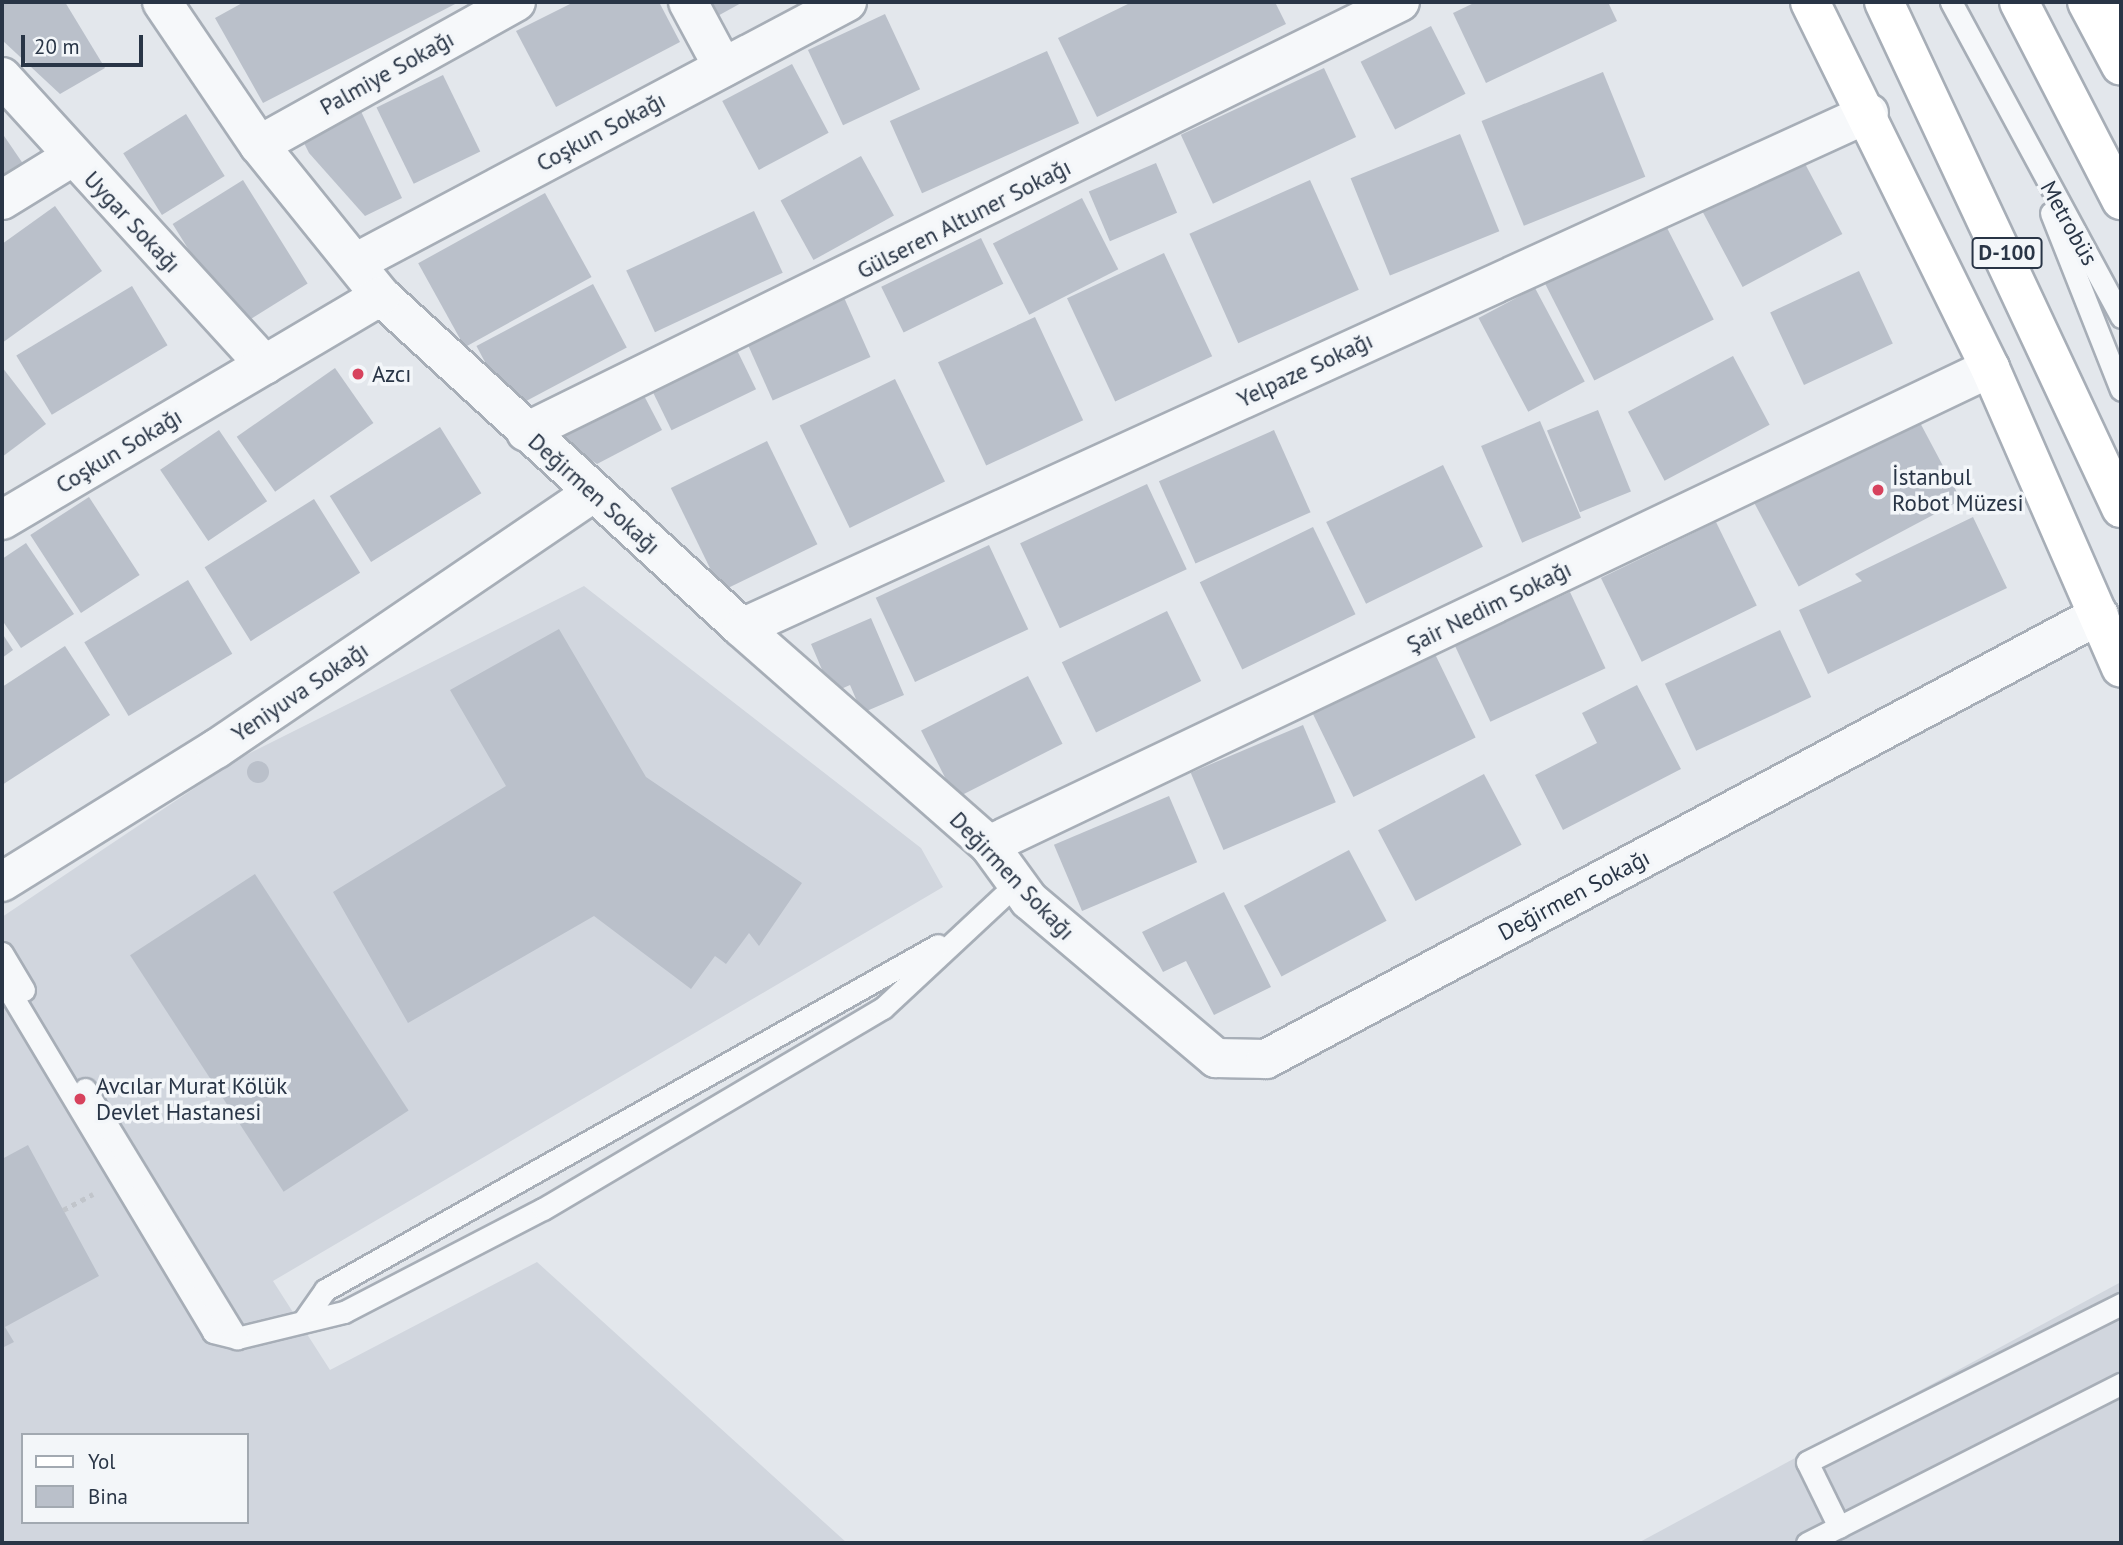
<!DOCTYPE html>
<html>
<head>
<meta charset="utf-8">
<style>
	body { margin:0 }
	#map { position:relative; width:2123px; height:1545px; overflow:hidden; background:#e3e7ec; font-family:"PT Sans",sans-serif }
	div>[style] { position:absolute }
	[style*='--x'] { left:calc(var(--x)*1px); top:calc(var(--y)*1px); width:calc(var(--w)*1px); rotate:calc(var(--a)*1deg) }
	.built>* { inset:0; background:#d1d6de }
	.building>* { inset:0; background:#bac0ca; transform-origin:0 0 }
	.round { border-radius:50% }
	.path>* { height:4.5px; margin-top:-2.25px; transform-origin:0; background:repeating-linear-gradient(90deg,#c1c5cb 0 5px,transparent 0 10px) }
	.roads { filter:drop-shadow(2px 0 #a7aeb7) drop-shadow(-2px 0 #a7aeb7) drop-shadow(0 2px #a7aeb7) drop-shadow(0 -2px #a7aeb7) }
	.service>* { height:21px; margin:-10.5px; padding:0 10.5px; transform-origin:10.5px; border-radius:10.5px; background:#f6f8fa }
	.minor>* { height:38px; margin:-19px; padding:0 19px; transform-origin:19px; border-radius:19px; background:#f6f8fa }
	.tertiary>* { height:38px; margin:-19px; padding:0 19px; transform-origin:19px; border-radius:19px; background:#f6f8fa }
	.primary>* { height:38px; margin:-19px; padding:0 19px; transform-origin:19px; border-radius:19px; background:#fff }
	.trunk>* { height:38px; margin:-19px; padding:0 19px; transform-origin:19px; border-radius:19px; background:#fff }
	.dots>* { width:19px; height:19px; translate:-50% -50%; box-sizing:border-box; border:4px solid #f3f6f9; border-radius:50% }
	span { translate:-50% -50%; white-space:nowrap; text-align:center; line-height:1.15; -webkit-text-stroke:7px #f3f6f9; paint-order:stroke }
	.shield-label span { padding:2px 5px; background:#f3f6f9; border:2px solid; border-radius:5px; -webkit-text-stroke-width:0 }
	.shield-label { font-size:21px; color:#293546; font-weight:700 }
	.street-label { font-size:23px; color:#293546 }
	.poi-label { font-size:23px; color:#293546 }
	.left { translate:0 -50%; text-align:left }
	.frame { position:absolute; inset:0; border:4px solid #293546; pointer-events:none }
	.legend { position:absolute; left:21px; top:1433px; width:228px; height:91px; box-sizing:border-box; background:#f3f6f9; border:2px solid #a2a9b1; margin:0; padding:9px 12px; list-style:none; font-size:21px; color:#293546 }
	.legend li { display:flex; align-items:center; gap:14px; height:35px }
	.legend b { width:35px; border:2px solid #a2a9b1 }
	.scale { position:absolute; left:21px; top:35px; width:122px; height:32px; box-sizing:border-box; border:4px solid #293546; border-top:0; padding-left:9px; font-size:21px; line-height:24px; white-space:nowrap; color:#293546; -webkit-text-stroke:5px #f3f6f9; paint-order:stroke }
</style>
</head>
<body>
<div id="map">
	<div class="built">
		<i style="clip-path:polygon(evenodd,584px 586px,921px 848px,943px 887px,273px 1281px,330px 1370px,537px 1262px,847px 1543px,2px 1543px,2px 917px,238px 759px,584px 586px,23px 1435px,247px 1435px,247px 1522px,23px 1522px,23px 1435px)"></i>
		<i style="clip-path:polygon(2121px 1282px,2121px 1543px,1638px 1543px)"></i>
	</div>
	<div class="building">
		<i style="clip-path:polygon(2px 2px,65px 2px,105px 68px,60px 94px,2px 40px)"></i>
		<i style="clip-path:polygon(244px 2px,459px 2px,263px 103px,215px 18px)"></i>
		<i style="clip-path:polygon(574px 2px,659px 2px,680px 42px,556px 107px,516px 31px)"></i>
		<i style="clip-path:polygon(705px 2px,743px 2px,714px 18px)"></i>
		<i style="clip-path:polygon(1132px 2px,1275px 2px,1286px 24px,1097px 117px,1058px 38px)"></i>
		<i style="clip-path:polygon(1476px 2px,1608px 2px,1617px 21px,1486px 83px,1453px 13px)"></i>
		<i style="left:885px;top:14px;width:83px;height:85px;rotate:65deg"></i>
		<i style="left:1431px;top:26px;width:76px;height:79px;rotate:63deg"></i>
		<i style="left:1047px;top:51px;width:79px;height:172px;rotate:66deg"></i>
		<i style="left:792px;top:64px;width:78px;height:79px;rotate:62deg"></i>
		<i style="left:1324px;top:68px;width:76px;height:158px;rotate:65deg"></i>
		<i style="left:1603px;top:72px;width:113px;height:131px;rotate:68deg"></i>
		<i style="left:443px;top:75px;width:85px;height:74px;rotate:64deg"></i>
		<i style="clip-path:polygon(358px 105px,402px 198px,365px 216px,309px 153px,299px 133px)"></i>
		<i style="left:186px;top:114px;width:73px;height:74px;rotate:58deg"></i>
		<i style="clip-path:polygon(2px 133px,26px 168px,2px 184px)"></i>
		<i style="left:1460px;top:134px;width:105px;height:118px;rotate:68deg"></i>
		<i style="left:861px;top:156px;width:68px;height:92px;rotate:61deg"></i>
		<i style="left:1802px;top:158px;width:86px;height:113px;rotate:62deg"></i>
		<i style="left:1156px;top:163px;width:54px;height:73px;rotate:67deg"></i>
		<i style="left:243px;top:180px;width:122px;height:83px;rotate:58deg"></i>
		<i style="left:1310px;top:180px;width:120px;height:132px;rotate:66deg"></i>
		<i style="left:545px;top:193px;width:96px;height:145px;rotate:61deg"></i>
		<i style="left:1082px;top:198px;width:80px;height:100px;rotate:63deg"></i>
		<i style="clip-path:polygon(55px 206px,102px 271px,2px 343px,2px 244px)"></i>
		<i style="left:754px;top:211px;width:68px;height:141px;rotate:65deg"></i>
		<i style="left:1662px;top:218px;width:114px;height:134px;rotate:63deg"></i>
		<i style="left:981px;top:238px;width:51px;height:111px;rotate:64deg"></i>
		<i style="left:1164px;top:253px;width:114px;height:107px;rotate:65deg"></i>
		<i style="left:1859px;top:271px;width:80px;height:98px;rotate:65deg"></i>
		<i style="left:593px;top:284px;width:72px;height:132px;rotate:62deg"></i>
		<i style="left:132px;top:286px;width:69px;height:135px;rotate:59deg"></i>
		<i style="left:1535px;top:288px;width:106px;height:64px;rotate:62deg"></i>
		<i style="left:842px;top:293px;width:70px;height:107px;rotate:66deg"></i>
		<i style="left:1035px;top:317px;width:114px;height:107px;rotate:65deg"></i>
		<i style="left:735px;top:346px;width:48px;height:94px;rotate:64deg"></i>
		<i style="left:1733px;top:356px;width:78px;height:119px;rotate:62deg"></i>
		<i style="clip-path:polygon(2px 367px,46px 424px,2px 457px)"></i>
		<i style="left:335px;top:368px;width:67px;height:120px;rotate:55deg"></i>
		<i style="left:895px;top:379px;width:114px;height:106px;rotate:64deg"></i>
		<i style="clip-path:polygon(640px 388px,662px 430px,597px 464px,552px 434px)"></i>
		<i style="left:1598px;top:410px;width:88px;height:55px;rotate:68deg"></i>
		<i style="left:1917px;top:417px;width:94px;height:184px;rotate:62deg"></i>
		<i style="left:1540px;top:421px;width:105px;height:64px;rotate:67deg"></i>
		<i style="left:440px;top:427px;width:78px;height:130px;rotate:58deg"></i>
		<i style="left:219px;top:430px;width:86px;height:71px;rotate:56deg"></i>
		<i style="left:1274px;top:430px;width:90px;height:126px;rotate:66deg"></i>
		<i style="left:767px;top:441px;width:115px;height:107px;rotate:64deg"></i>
		<i style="left:1443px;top:465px;width:91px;height:130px;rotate:64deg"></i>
		<i style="left:1147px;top:484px;width:94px;height:140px;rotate:65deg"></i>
		<i style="left:89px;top:497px;width:93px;height:70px;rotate:57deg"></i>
		<i style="left:314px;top:499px;width:87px;height:129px;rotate:58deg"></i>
		<i style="clip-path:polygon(1973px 517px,2007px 588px,1828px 674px,1799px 610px,1862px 581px,1855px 574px)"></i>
		<i style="left:1716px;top:522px;width:93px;height:128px;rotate:64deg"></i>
		<i style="left:1313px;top:527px;width:97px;height:126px;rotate:64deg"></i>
		<i style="clip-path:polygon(26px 543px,74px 614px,21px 648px,2px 620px,2px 559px)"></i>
		<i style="left:989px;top:545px;width:93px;height:125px;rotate:65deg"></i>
		<i style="left:188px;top:580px;width:86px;height:121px;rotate:59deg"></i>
		<i style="left:1570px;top:592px;width:84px;height:127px;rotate:65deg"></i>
		<i style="left:1167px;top:611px;width:78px;height:117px;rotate:64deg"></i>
		<i style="clip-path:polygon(871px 618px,904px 695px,862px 713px,850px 685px,832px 693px,811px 644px)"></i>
		<i style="clip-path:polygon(559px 629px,646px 777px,802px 883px,759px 946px,749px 933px,726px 964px,715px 956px,691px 989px,594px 916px,408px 1023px,333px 892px,506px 786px,450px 690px)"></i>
		<i style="left:1780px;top:630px;width:74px;height:127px;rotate:65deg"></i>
		<i style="clip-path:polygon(2px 633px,13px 650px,2px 658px)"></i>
		<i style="clip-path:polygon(65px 646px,110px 715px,2px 785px,2px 687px)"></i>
		<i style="left:1434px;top:652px;width:95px;height:136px;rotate:64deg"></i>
		<i style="left:1028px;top:676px;width:76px;height:120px;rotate:63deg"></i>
		<i style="clip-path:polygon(1637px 685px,1681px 769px,1563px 830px,1535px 775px,1597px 743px,1582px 713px)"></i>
		<i style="left:1303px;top:725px;width:84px;height:122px;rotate:67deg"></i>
		<i class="round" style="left:247px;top:761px;width:22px;height:22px"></i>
		<i style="left:1484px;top:774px;width:80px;height:120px;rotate:62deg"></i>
		<i style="left:1169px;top:796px;width:72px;height:125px;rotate:67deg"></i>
		<i style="left:1349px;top:850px;width:80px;height:119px;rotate:62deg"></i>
		<i style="left:255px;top:874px;width:282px;height:149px;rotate:57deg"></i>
		<i style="clip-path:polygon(1224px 892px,1271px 987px,1214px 1015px,1186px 961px,1163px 972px,1142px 932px)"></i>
		<i style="clip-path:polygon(28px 1145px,99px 1276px,5px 1327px,14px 1342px,2px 1348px,2px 1159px)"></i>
	</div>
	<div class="path">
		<i style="--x:63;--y:1210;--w:34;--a:-28"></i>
	</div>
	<div class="roads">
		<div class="service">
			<i style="--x:1951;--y:2;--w:358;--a:61.6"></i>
			<i style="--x:2051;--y:213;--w:190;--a:68.4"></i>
			<i style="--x:2;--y:953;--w:43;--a:59.3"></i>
			<i style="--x:2;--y:979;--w:411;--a:59.1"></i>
			<i style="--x:213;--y:1332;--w:25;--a:14"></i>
			<i style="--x:237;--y:1338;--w:110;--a:-13.7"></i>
			<i style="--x:344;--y:1312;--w:224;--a:-27.4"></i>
			<i style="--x:543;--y:1209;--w:395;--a:-30.6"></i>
			<i style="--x:883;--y:1008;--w:183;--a:-43"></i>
			<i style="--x:85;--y:1089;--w:292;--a:58.6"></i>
			<i style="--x:304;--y:1320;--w:37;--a:-55"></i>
			<i style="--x:325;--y:1290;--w:703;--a:-29.37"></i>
			<i style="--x:1839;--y:1527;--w:72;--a:-116.2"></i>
			<i style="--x:1807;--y:1462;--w:352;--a:-26.7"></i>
			<i style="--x:1807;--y:1543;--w:352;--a:-26.9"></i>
		</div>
		<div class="minor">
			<i style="--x:162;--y:2;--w:173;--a:55.9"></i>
			<i style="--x:259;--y:145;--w:194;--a:51.1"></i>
			<i style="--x:381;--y:296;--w:490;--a:42.6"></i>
			<i style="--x:742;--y:628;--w:329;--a:41.3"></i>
			<i style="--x:989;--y:845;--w:68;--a:54"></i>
			<i style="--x:1029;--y:900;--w:245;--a:40.2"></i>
			<i style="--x:1216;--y:1058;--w:50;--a:1.1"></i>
			<i style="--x:1266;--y:1059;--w:944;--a:-28.06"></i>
			<i style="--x:688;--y:2;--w:74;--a:61.7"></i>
			<i style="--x:2;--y:77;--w:390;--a:47.6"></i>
			<i style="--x:259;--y:145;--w:294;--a:-29.1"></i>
			<i style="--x:2;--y:200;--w:82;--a:-31.6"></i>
			<i style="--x:355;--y:263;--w:557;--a:-27.95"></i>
			<i style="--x:526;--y:432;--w:974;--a:-26.2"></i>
			<i style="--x:2;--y:520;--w:440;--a:-30.6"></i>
			<i style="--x:742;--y:628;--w:1239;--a:-24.56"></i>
			<i style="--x:989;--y:845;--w:1109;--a:-25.48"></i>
		</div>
		<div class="tertiary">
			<i style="--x:2;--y:882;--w:252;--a:-31.9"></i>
			<i style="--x:216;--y:749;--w:456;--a:-34.2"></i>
		</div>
		<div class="primary">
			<i style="--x:1810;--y:2;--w:408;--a:63.8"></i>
			<i style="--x:1990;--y:368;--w:327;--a:66.4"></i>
			<i style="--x:2116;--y:2;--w:13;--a:67"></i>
		</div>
		<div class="trunk">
			<i style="--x:1884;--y:2;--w:559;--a:64.9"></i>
			<i style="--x:2019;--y:2;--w:223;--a:62.7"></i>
			<i style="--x:2087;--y:2;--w:72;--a:62"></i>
		</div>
	</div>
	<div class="dots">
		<i style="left:358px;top:374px;background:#d7425d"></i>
		<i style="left:1878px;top:490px;background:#d7425d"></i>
		<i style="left:80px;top:1099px;background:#d7425d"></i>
	</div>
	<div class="shield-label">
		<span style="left:2007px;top:253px">D-100</span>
	</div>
	<div class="street-label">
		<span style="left:387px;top:73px;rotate:-29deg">Palmiye Sokağı</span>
		<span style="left:601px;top:132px;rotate:-28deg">Coşkun Sokağı</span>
		<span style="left:964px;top:219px;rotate:-27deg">Gülseren Altuner Sokağı</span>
		<span style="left:132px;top:222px;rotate:47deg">Uygar Sokağı</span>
		<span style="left:2069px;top:223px;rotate:61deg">Metrobüs</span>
		<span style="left:1305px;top:370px;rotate:-25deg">Yelpaze Sokağı</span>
		<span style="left:119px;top:451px;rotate:-31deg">Coşkun Sokağı</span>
		<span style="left:594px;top:494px;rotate:42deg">Değirmen Sokağı</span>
		<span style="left:1489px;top:607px;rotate:-26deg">Şair Nedim Sokağı</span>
		<span style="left:300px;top:692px;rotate:-34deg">Yeniyuva Sokağı</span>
		<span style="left:1012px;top:876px;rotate:46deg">Değirmen Sokağı</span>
		<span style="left:1574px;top:895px;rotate:-28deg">Değirmen Sokağı</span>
	</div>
	<div class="poi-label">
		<span class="left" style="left:372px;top:374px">Azcı</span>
		<span class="left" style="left:1892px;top:490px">İstanbul<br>Robot Müzesi</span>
		<span class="left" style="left:96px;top:1099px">Avcılar Murat Kölük<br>Devlet Hastanesi</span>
	</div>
	<div class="frame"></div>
	<ul class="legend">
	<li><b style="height:9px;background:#fff"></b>Yol</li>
	<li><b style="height:19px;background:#bac0ca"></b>Bina</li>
	</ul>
	<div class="scale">20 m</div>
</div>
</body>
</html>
